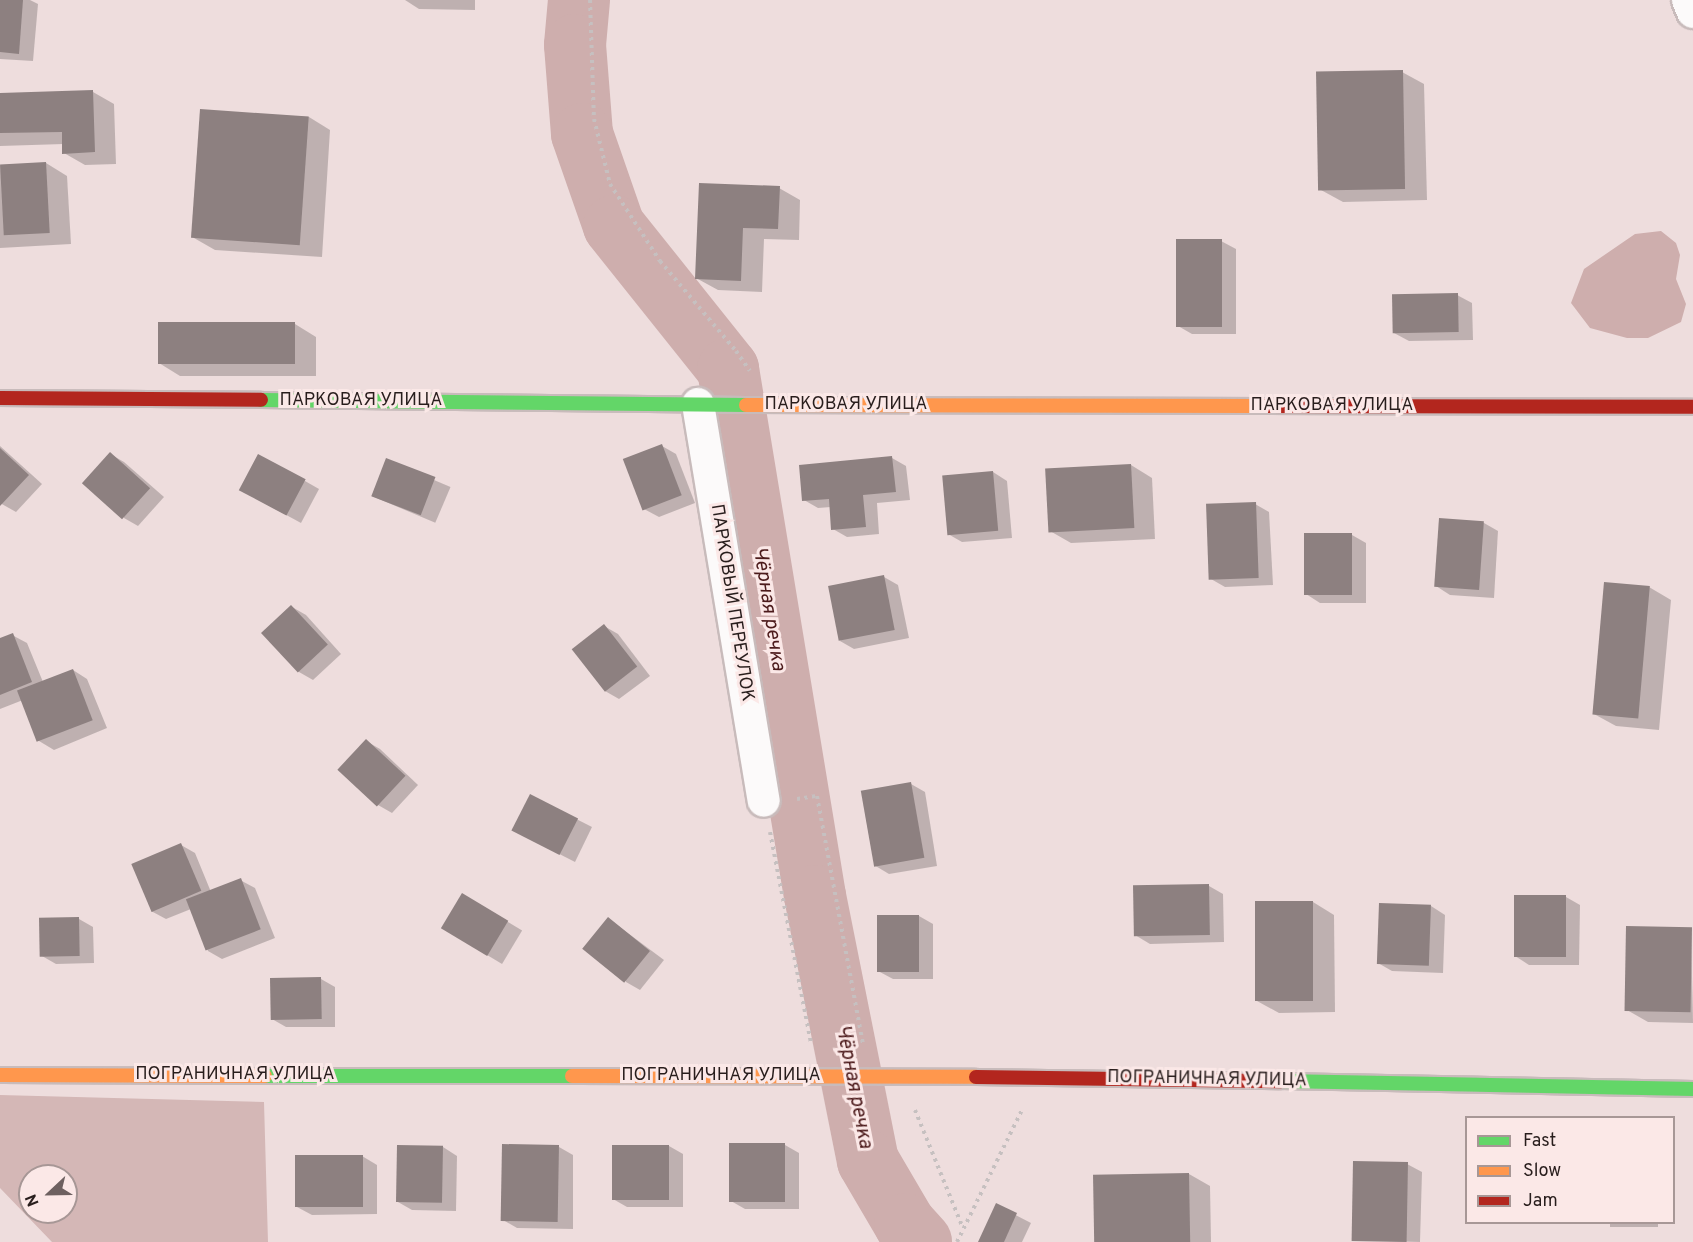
<!DOCTYPE html>
<html>
<head>
<meta charset="utf-8">
<style>
	body { margin:0 }
	#map { position:relative; width:1693px; height:1242px; overflow:hidden; background:#edd; font-family:Overpass,sans-serif }
	div>[style] { position:absolute }
	[style*='--x'] { left:calc(var(--x)*1px); top:calc(var(--y)*1px); width:calc(var(--w)*1px); rotate:calc(var(--a)*1deg) }
	.forest>* { inset:0; background:#d4b7b6 }
	.water>* { inset:0; background:#ceaead }
	.shadow>* { inset:0; background:#0003; transform-origin:0 0 }
	.river>* { height:62px; margin:-31px; padding:0 31px; transform-origin:31px; border-radius:31px; background:#ceaead }
	.building>* { inset:0; background:#8d8080; transform-origin:0 0 }
	.path>* { height:4px; margin-top:-2px; transform-origin:0; background:repeating-linear-gradient(90deg,#c6c0c0 0 3px,transparent 0 7.5px) }
	.roads { filter:drop-shadow(2px 0 #c8bbbb) drop-shadow(-2px 0 #c8bbbb) drop-shadow(0 2px #c8bbbb) drop-shadow(0 -2px #c8bbbb) }
	.street>* { height:32px; margin:-16px; padding:0 16px; transform-origin:16px; border-radius:16px; background:#fcfafa }
	.fast>* { height:14px; margin:-7px; padding:0 7px; transform-origin:7px; border-radius:7px; background:#63d668 }
	.slow>* { height:14px; margin:-7px; padding:0 7px; transform-origin:7px; border-radius:7px; background:#ff974d }
	.jam>* { height:14px; margin:-7px; padding:0 7px; transform-origin:7px; border-radius:7px; background:#b3261e }
	span { translate:-50% -50%; white-space:nowrap; text-align:center; line-height:1.15; -webkit-text-stroke:6px #fbe8e7; paint-order:stroke }
	.street-label { font-size:18px; color:#281d1c }
	.water-label { font-size:20px; color:#4c1a1b; font-style:italic }
	.legend { position:absolute; left:1465px; top:1116px; width:210px; height:108px; box-sizing:border-box; background:#fbe8e7; border:2px solid #a79796; margin:0; padding:8px 10px; list-style:none; font-size:18px; color:#281d1c }
	.legend li { display:flex; align-items:center; gap:12px; height:30px }
	.legend b { width:30px; border:2px solid #a79796 }
	.north { position:absolute; left:18px; top:1164px; width:60px; height:60px; box-sizing:border-box; background:#fbe8e7; border:2px solid #a79796; border-radius:50%; rotate:248deg; font-size:16px; font-weight:700; line-height:24px; text-align:center; color:#281d1c }
	.north::after { content:''; display:block; margin:auto; width:21px; height:27px; background:#6d6060; clip-path:polygon(50% 0,100% 100%,50% 72%,0 100%) }
</style>
</head>
<body>
<div id="map">
	<div class="forest">
		<i style="clip-path:polygon(evenodd,0 1095px,264px 1102px,268px 1242px,52px 1242px,0 1188px,0 1095px,30px 1176px,66px 1176px,66px 1212px,30px 1212px,30px 1176px)"></i>
	</div>
	<div class="water">
		<i style="clip-path:polygon(1661px 231px,1676px 243px,1680px 255px,1676px 279px,1686px 304px,1681px 322px,1648px 338px,1627px 338px,1590px 328px,1571px 303px,1584px 269px,1635px 234px)"></i>
	</div>
	<div class="shadow">
		<i style="clip-path:polygon(0 0,30px 0,38px 4px,33px 61px,0 59px)"></i>
		<i style="clip-path:polygon(405px 0,475px 0,475px 10px,419px 9px)"></i>
		<i style="clip-path:polygon(1402px 72px,1424px 84px,1427px 200px,1343px 202px,1321px 190px)"></i>
		<i style="clip-path:polygon(93px 92px,114px 104px,116px 164px,85px 165px,64px 153px,64px 144px,0 146px,0 94px)"></i>
		<i style="clip-path:polygon(202px 111px,309px 117px,330px 130px,322px 257px,215px 250px,194px 238px)"></i>
		<i style="clip-path:polygon(46px 163px,67px 176px,71px 244px,0 248px,0 166px)"></i>
		<i style="clip-path:polygon(779px 188px,800px 200px,799px 240px,764px 239px,762px 292px,718px 290px,696px 278px)"></i>
		<i style="clip-path:polygon(1221px 241px,1236px 249px,1236px 334px,1192px 334px,1178px 326px)"></i>
		<i style="clip-path:polygon(1457px 295px,1472px 303px,1473px 340px,1409px 341px,1394px 333px)"></i>
		<i style="clip-path:polygon(295px 324px,316px 337px,316px 376px,180px 376px,159px 363px)"></i>
		<i style="clip-path:polygon(0 446px,42px 484px,16px 512px,0 503px)"></i>
		<i style="clip-path:polygon(662px 446px,676px 454px,695px 503px,659px 517px,644px 509px)"></i>
		<i style="clip-path:polygon(110px 454px,124px 462px,164px 497px,138px 526px,124px 518px)"></i>
		<i style="clip-path:polygon(892px 458px,906px 466px,910px 500px,877px 503px,879px 534px,847px 537px,833px 529px,831px 507px,818px 508px,804px 500px)"></i>
		<i style="left:387px;top:460px;width:69px;height:39px;rotate:23deg"></i>
		<i style="clip-path:polygon(1131px 465px,1152px 478px,1155px 539px,1071px 543px,1050px 531px)"></i>
		<i style="clip-path:polygon(993px 472px,1007px 481px,1012px 538px,962px 542px,948px 534px)"></i>
		<i style="clip-path:polygon(305px 481px,319px 489px,301px 523px,255px 498px)"></i>
		<i style="clip-path:polygon(1255px 504px,1269px 512px,1273px 585px,1225px 587px,1211px 579px)"></i>
		<i style="clip-path:polygon(1440px 520px,1484px 523px,1498px 531px,1494px 598px,1450px 595px,1436px 586px)"></i>
		<i style="clip-path:polygon(1352px 535px,1366px 543px,1366px 603px,1320px 603px,1306px 594px)"></i>
		<i style="clip-path:polygon(884px 577px,898px 585px,909px 638px,854px 649px,840px 641px)"></i>
		<i style="clip-path:polygon(1649px 587px,1671px 600px,1659px 730px,1616px 726px,1594px 714px)"></i>
		<i style="clip-path:polygon(292px 607px,306px 615px,341px 654px,313px 680px,299px 672px)"></i>
		<i style="clip-path:polygon(604px 626px,618px 634px,650px 676px,619px 699px,605px 691px)"></i>
		<i style="clip-path:polygon(12px 635px,27px 643px,43px 682px,73px 670px,87px 679px,107px 728px,54px 750px,39px 741px,23px 700px,0 709px,0 640px)"></i>
		<i style="clip-path:polygon(366px 741px,380px 749px,418px 785px,392px 813px,378px 805px)"></i>
		<i style="clip-path:polygon(911px 784px,925px 792px,937px 866px,889px 874px,874px 865px)"></i>
		<i style="clip-path:polygon(531px 796px,592px 827px,575px 862px,528px 838px)"></i>
		<i style="clip-path:polygon(181px 845px,195px 853px,211px 892px,240px 880px,255px 888px,275px 938px,222px 959px,208px 951px,191px 909px,166px 919px,151px 911px)"></i>
		<i style="clip-path:polygon(1209px 886px,1223px 894px,1224px 942px,1150px 944px,1135px 935px)"></i>
		<i style="left:463px;top:895px;width:69px;height:39px;rotate:31deg"></i>
		<i style="clip-path:polygon(1566px 897px,1580px 905px,1579px 965px,1529px 965px,1515px 956px)"></i>
		<i style="clip-path:polygon(1313px 902px,1334px 915px,1335px 1012px,1279px 1013px,1257px 1001px)"></i>
		<i style="clip-path:polygon(1431px 906px,1445px 915px,1443px 973px,1392px 971px,1378px 963px)"></i>
		<i style="clip-path:polygon(919px 916px,933px 924px,933px 979px,893px 979px,878px 971px)"></i>
		<i style="clip-path:polygon(41px 919px,79px 919px,93px 927px,94px 963px,56px 964px,42px 956px)"></i>
		<i style="clip-path:polygon(609px 919px,664px 960px,640px 990px,626px 982px)"></i>
		<i style="clip-path:polygon(1691px 928px,1693px 1023px,1648px 1022px,1627px 1010px)"></i>
		<i style="clip-path:polygon(321px 979px,335px 987px,335px 1027px,286px 1027px,272px 1019px)"></i>
		<i style="clip-path:polygon(785px 1145px,799px 1153px,799px 1209px,745px 1209px,731px 1201px)"></i>
		<i style="clip-path:polygon(669px 1146px,683px 1154px,683px 1207px,627px 1207px,613px 1199px)"></i>
		<i style="clip-path:polygon(443px 1147px,457px 1156px,456px 1211px,412px 1210px,398px 1202px)"></i>
		<i style="clip-path:polygon(559px 1147px,573px 1155px,573px 1229px,517px 1228px,503px 1220px)"></i>
		<i style="clip-path:polygon(362px 1156px,377px 1165px,377px 1214px,312px 1215px,297px 1207px)"></i>
		<i style="clip-path:polygon(1407px 1164px,1422px 1172px,1420px 1242px,1353px 1240px)"></i>
		<i style="clip-path:polygon(1189px 1174px,1210px 1186px,1211px 1242px,1095px 1242px)"></i>
		<i style="clip-path:polygon(996px 1205px,1031px 1223px,1022px 1242px,979px 1242px)"></i>
		<i style="left:1610px;top:1222px;width:48px;height:5px"></i>
	</div>
	<div class="river">
		<i style="--x:579;--y:0;--w:45;--a:95.1"></i>
		<i style="--x:575;--y:45;--w:89;--a:85.5"></i>
		<i style="--x:582;--y:134;--w:97;--a:70.8"></i>
		<i style="--x:614;--y:226;--w:183;--a:51.4"></i>
		<i style="--x:728;--y:369;--w:534;--a:80.63"></i>
		<i style="--x:815;--y:896;--w:270;--a:78.7"></i>
		<i style="--x:868;--y:1161;--w:73;--a:59.6"></i>
		<i style="--x:905;--y:1224;--w:24;--a:48"></i>
	</div>
	<div class="building">
		<i style="clip-path:polygon(0 0,23px 0,19px 54px,0 52px)"></i>
		<i style="left:1403px;top:70px;width:119px;height:87px;rotate:89deg"></i>
		<i style="clip-path:polygon(93px 90px,95px 152px,62px 154px,62px 132px,0 133px,0 93px)"></i>
		<i style="left:200px;top:109px;width:109px;height:129px;rotate:4deg"></i>
		<i style="left:46px;top:162px;width:71px;height:46px;rotate:87deg"></i>
		<i style="clip-path:polygon(699px 183px,780px 186px,778px 229px,743px 228px,741px 281px,695px 279px)"></i>
		<i style="left:1176px;top:239px;width:46px;height:88px"></i>
		<i style="left:1458px;top:293px;width:39px;height:66px;rotate:89deg"></i>
		<i style="left:158px;top:322px;width:137px;height:42px"></i>
		<i style="left:662px;top:444px;width:55px;height:42px;rotate:69deg"></i>
		<i style="clip-path:polygon(0 448px,29px 475px,0 506px)"></i>
		<i style="left:110px;top:452px;width:54px;height:42px;rotate:42deg"></i>
		<i style="left:258px;top:454px;width:54px;height:41px;rotate:28deg"></i>
		<i style="clip-path:polygon(892px 456px,896px 492px,863px 495px,866px 527px,831px 530px,829px 499px,802px 501px,799px 465px)"></i>
		<i style="left:386px;top:458px;width:53px;height:41px;rotate:21deg"></i>
		<i style="left:1131px;top:464px;width:64px;height:86px;rotate:87deg"></i>
		<i style="left:993px;top:471px;width:60px;height:51px;rotate:85deg"></i>
		<i style="left:1256px;top:502px;width:76px;height:50px;rotate:88deg"></i>
		<i style="left:1439px;top:518px;width:45px;height:69px;rotate:4deg"></i>
		<i style="left:1304px;top:533px;width:48px;height:62px"></i>
		<i style="left:884px;top:575px;width:56px;height:57px;rotate:79deg"></i>
		<i style="left:1604px;top:582px;width:46px;height:133px;rotate:5deg"></i>
		<i style="left:291px;top:605px;width:54px;height:41px;rotate:47deg"></i>
		<i style="left:604px;top:624px;width:54px;height:41px;rotate:52deg"></i>
		<i style="clip-path:polygon(13px 633px,32px 682px,0 695px,0 638px)"></i>
		<i style="left:73px;top:669px;width:55px;height:60px;rotate:69deg"></i>
		<i style="left:366px;top:739px;width:54px;height:42px;rotate:43deg"></i>
		<i style="left:911px;top:782px;width:77px;height:51px;rotate:80deg"></i>
		<i style="left:530px;top:794px;width:54px;height:41px;rotate:27deg"></i>
		<i style="left:181px;top:843px;width:52px;height:54px;rotate:67deg"></i>
		<i style="left:241px;top:878px;width:55px;height:59px;rotate:69deg"></i>
		<i style="left:1209px;top:884px;width:51px;height:76px;rotate:89deg"></i>
		<i style="left:462px;top:893px;width:54px;height:41px;rotate:31deg"></i>
		<i style="left:1514px;top:895px;width:52px;height:62px"></i>
		<i style="left:1255px;top:901px;width:58px;height:100px"></i>
		<i style="left:1379px;top:903px;width:52px;height:61px;rotate:2deg"></i>
		<i style="left:877px;top:915px;width:42px;height:57px"></i>
		<i style="left:79px;top:917px;width:39px;height:40px;rotate:89deg"></i>
		<i style="left:608px;top:917px;width:54px;height:41px;rotate:39deg"></i>
		<i style="left:1626px;top:926px;width:66px;height:85px;rotate:1deg"></i>
		<i style="left:321px;top:977px;width:42px;height:51px;rotate:89deg"></i>
		<i style="left:729px;top:1143px;width:56px;height:59px"></i>
		<i style="left:502px;top:1144px;width:57px;height:77px;rotate:1deg"></i>
		<i style="left:397px;top:1145px;width:46px;height:57px;rotate:1deg"></i>
		<i style="left:612px;top:1145px;width:57px;height:55px"></i>
		<i style="left:295px;top:1155px;width:68px;height:52px"></i>
		<i style="left:1353px;top:1161px;width:55px;height:80px;rotate:1deg"></i>
		<i style="left:1189px;top:1173px;width:69px;height:96px;rotate:89deg"></i>
		<i style="clip-path:polygon(996px 1203px,1017px 1213px,1004px 1242px,978px 1242px)"></i>
	</div>
	<div class="path">
		<i style="--x:590;--y:0;--w:119;--a:88.1"></i>
		<i style="--x:594;--y:119;--w:67;--a:76.2"></i>
		<i style="--x:610;--y:184;--w:92;--a:57"></i>
		<i style="--x:660;--y:261;--w:118;--a:49.8"></i>
		<i style="--x:736;--y:351;--w:24;--a:55"></i>
		<i style="--x:797;--y:799;--w:20;--a:-9"></i>
		<i style="--x:817;--y:796;--w:251;--a:79.5"></i>
		<i style="--x:770;--y:832;--w:215;--a:79"></i>
		<i style="--x:915;--y:1110;--w:127;--a:67.9"></i>
		<i style="--x:957;--y:1242;--w:147;--a:-63.8"></i>
	</div>
	<div class="roads">
		<div class="street">
			<i style="--x:1688;--y:0;--w:13;--a:67"></i>
			<i style="--x:698;--y:404;--w:402;--a:80.6"></i>
		</div>
		<div class="fast">
			<i style="--x:261;--y:400;--w:485;--a:0.6"></i>
			<i style="--x:265;--y:1076;--w:307;--a:0"></i>
			<i style="--x:1281;--y:1081;--w:412;--a:1.1"></i>
		</div>
		<div class="slow">
			<i style="--x:746;--y:405;--w:517;--a:0.11"></i>
			<i style="--x:0;--y:1075;--w:265;--a:0.2"></i>
			<i style="--x:572;--y:1076;--w:404;--a:0.1"></i>
		</div>
		<div class="jam">
			<i style="--x:0;--y:398;--w:261;--a:0.4"></i>
			<i style="--x:1263;--y:406;--w:430;--a:0.1"></i>
			<i style="--x:976;--y:1077;--w:305;--a:0.8"></i>
		</div>
	</div>
	<div class="street-label">
		<span style="left:361px;top:401px">ПАРКОВАЯ УЛИЦА</span>
		<span style="left:846px;top:405px">ПАРКОВАЯ УЛИЦА</span>
		<span style="left:1332px;top:406px">ПАРКОВАЯ УЛИЦА</span>
		<span style="left:731px;top:603px;rotate:81deg">ПАРКОВЫЙ ПЕРЕУЛОК</span>
		<span style="left:235px;top:1075px">ПОГРАНИЧНАЯ УЛИЦА</span>
		<span style="left:721px;top:1076px">ПОГРАНИЧНАЯ УЛИЦА</span>
		<span style="left:1207px;top:1080px;rotate:1deg">ПОГРАНИЧНАЯ УЛИЦА</span>
	</div>
	<div class="water-label">
		<span style="left:768px;top:609px;rotate:81deg">Чёрная речка</span>
		<span style="left:853px;top:1087px;rotate:79deg">Чёрная речка</span>
	</div>
	<ul class="legend">
	<li><b style="height:8px;background:#63d668"></b>Fast</li>
	<li><b style="height:8px;background:#ff974d"></b>Slow</li>
	<li><b style="height:8px;background:#b3261e"></b>Jam</li>
	</ul>
	<div class="north">N</div>
</div>
</body>
</html>
